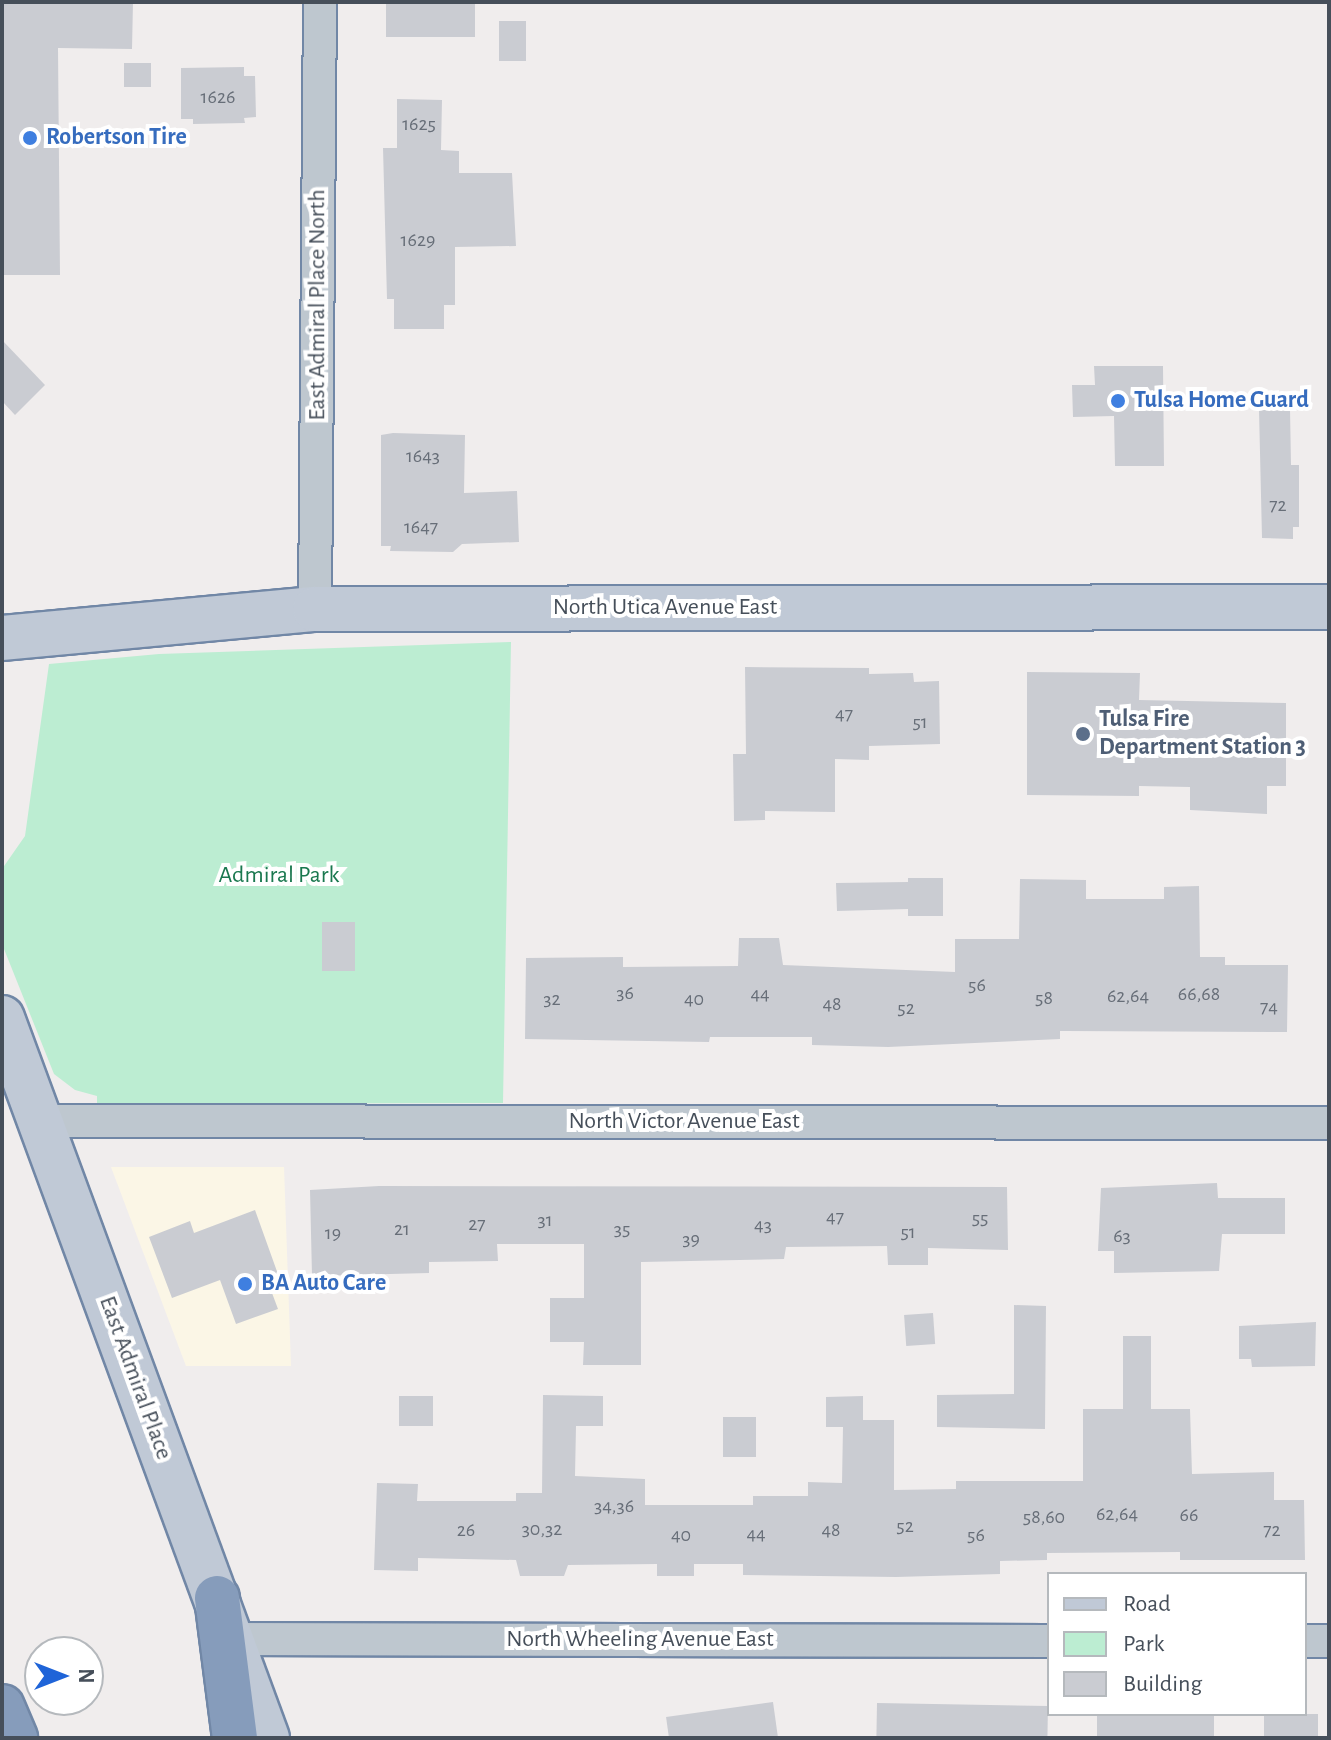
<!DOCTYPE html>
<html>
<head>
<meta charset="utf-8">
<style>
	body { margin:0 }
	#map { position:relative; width:1331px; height:1740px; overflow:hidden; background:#f0eded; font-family:"Alegreya Sans",sans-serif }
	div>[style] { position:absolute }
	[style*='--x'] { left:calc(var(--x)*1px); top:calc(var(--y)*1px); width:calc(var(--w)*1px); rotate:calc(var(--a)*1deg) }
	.commercial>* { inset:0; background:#fbf6e6 }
	.green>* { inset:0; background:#bcedd2 }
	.building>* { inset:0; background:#caccd2; transform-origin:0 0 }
	.roads { filter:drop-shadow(2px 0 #7187a6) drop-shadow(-2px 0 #7187a6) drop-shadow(0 2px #7187a6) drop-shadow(0 -2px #7187a6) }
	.minor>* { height:32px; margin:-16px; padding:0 16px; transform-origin:16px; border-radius:16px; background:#bec7cf }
	.secondary>* { height:44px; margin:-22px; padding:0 22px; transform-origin:22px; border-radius:22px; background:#c0c9d6 }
	.motorway>* { height:44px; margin:-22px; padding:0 22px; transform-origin:22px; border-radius:22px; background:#869cbb }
	.dots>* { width:22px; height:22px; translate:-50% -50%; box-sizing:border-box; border:4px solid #fff; border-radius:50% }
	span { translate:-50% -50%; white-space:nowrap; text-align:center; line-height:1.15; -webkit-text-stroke:8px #fff; paint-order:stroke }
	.number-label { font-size:20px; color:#676e78 }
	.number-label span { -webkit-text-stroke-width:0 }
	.shop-label { font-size:24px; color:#366cbe; font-weight:700 }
	.left { translate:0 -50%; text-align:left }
	.street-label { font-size:24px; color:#464f5a }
	.service-label { font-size:24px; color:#4e5e75; font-weight:700 }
	.park-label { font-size:24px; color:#1a784f }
	.frame { position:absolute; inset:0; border:4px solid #464f5a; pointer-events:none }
	.legend { position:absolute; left:1047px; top:1572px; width:260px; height:144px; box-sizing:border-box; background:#fff; border:2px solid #b5b9bd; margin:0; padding:10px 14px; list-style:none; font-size:24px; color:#464f5a }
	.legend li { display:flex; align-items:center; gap:16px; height:40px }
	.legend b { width:40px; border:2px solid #b5b9bd }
	.north { position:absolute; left:24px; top:1636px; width:80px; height:80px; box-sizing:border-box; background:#fff; border:2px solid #b5b9bd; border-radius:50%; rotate:90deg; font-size:22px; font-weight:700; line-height:32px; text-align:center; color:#464f5a }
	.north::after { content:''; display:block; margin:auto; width:28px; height:36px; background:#1f64d8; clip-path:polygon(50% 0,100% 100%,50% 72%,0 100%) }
</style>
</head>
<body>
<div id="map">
	<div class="commercial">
		<i style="clip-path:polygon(111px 1167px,284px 1167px,291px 1366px,186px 1366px)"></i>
	</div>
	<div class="green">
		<i style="clip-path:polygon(511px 642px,503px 1103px,97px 1104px,97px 1096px,75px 1090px,54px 1074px,2px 944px,2px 869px,25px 836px,49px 664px,159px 654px)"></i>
	</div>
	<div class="building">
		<i style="clip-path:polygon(2px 2px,133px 2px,132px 49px,58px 48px,60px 275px,2px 275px)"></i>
		<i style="left:386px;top:2px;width:89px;height:35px"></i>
		<i style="left:499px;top:21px;width:27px;height:40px"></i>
		<i style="left:124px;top:63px;width:27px;height:24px"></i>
		<i style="clip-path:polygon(244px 67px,244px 76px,255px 76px,256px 117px,244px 118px,245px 123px,193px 124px,193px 119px,181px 119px,181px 68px)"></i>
		<i style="clip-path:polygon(397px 99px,442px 100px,441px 150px,459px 151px,459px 173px,512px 173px,516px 246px,455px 247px,455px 305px,444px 305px,444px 329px,394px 329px,394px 299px,387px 299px,383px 148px,397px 148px)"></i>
		<i style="clip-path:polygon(2px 340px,45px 385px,15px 415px,2px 401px)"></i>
		<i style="clip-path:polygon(1094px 366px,1163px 366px,1164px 466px,1115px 466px,1114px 416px,1073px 417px,1072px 385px,1095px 385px)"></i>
		<i style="clip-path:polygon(1290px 409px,1291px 465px,1299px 465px,1299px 527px,1293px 527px,1293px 539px,1262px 538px,1259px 410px)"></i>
		<i style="clip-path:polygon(393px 433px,465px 435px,464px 493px,517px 491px,519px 542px,462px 544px,453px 552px,390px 551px,391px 546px,381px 546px,381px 435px)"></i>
		<i style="clip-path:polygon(745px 667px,869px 668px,869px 674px,913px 673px,914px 682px,939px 681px,940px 744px,869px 746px,869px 760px,835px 759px,835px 812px,765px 811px,765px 820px,734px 821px,733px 754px,746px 754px)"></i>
		<i style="clip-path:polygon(1027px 672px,1140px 673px,1139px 700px,1286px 703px,1286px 786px,1267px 786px,1267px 814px,1190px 810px,1190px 787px,1139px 786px,1139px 796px,1027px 795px)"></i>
		<i style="clip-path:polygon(908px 878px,943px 878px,943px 916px,908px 916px,908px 909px,837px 911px,836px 883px,908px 882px)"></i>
		<i style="clip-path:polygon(1020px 879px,1086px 880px,1086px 899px,1164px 899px,1164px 887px,1199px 886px,1200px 957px,1225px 957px,1225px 965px,1288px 965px,1287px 1032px,1065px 1031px,1060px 1031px,1060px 1039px,888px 1047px,812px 1045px,812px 1037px,710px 1037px,709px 1042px,525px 1039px,526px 958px,623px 957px,623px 967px,738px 966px,739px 938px,779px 938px,783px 965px,955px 972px,955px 939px,1019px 939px)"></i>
		<i style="left:322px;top:922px;width:33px;height:49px"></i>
		<i style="clip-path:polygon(1217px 1183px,1218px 1198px,1285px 1198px,1285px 1234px,1222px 1234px,1219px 1271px,1114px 1273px,1114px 1251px,1098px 1251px,1101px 1188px)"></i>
		<i style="clip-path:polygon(379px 1186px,1007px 1187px,1008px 1250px,928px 1248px,928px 1265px,888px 1265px,887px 1246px,786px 1247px,784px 1259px,641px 1262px,641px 1365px,583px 1365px,584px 1342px,550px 1342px,550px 1298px,584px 1298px,584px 1244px,497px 1244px,498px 1261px,429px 1262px,429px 1273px,312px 1276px,310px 1190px)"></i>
		<i style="clip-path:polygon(255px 1210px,279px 1277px,266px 1277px,278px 1309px,236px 1324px,220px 1280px,172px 1298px,149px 1237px,190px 1221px,194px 1233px)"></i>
		<i style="clip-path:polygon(1014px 1305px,1046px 1306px,1045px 1429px,937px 1427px,937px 1395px,1014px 1394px)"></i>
		<i style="left:933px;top:1313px;width:31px;height:29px;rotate:86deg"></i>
		<i style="clip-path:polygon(1316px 1322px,1315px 1366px,1252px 1367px,1251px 1359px,1239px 1359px,1239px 1326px)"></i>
		<i style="clip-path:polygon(1123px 1336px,1151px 1336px,1151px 1409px,1190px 1409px,1192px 1474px,1274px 1472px,1274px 1500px,1304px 1500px,1305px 1560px,1180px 1560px,1180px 1552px,1047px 1553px,1047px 1560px,1000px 1561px,1000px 1574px,896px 1577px,743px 1575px,743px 1564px,694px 1564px,694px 1576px,657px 1576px,657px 1564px,568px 1565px,564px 1576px,520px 1576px,516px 1560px,418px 1558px,418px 1571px,374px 1570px,377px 1483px,418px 1484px,417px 1501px,516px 1501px,516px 1493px,542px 1493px,543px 1395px,603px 1396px,603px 1426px,576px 1426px,575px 1476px,645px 1479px,645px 1505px,753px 1505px,753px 1496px,808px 1496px,808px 1482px,842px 1483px,843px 1427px,826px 1427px,826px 1397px,863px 1396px,863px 1420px,894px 1420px,894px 1490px,956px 1489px,956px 1481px,1083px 1481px,1083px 1409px,1123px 1409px)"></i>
		<i style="left:399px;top:1396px;width:34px;height:30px"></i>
		<i style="left:756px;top:1417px;width:40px;height:33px;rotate:90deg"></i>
		<i style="left:773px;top:1702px;width:36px;height:108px;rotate:82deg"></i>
		<i style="left:877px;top:1703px;width:171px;height:35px;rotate:1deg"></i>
		<i style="left:1097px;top:1714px;width:117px;height:24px"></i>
		<i style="left:1264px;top:1714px;width:54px;height:24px"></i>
	</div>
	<div class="roads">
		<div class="minor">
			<i style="--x:315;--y:609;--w:607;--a:-89.53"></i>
			<i style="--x:40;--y:1121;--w:1289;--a:0.09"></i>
			<i style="--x:232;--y:1639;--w:817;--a:0.14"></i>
			<i style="--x:1305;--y:1641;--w:24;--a:0"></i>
		</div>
		<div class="secondary">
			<i style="--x:2;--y:638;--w:314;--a:-5.3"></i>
			<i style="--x:315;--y:609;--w:1014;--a:-0.11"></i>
			<i style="--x:2;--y:1018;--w:767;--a:69.79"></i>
		</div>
		<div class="motorway">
			<i style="--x:217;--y:1598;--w:141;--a:82.7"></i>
			<i style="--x:2;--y:1707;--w:34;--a:67"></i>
		</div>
	</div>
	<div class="dots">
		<i style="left:30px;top:138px;background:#3f7fe0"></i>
		<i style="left:1118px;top:401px;background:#3f7fe0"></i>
		<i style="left:1083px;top:734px;background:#5c6f8a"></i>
		<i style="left:245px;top:1284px;background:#3f7fe0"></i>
	</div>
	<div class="number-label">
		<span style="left:218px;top:97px">1626</span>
		<span style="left:419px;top:124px">1625</span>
		<span style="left:418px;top:240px">1629</span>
		<span style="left:423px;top:456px">1643</span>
		<span style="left:1278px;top:505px">72</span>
		<span style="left:421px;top:527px">1647</span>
		<span style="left:844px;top:714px">47</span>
		<span style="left:920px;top:722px">51</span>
		<span style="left:977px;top:985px">56</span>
		<span style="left:625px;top:993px">36</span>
		<span style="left:760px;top:994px">44</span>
		<span style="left:1199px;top:994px">66,68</span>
		<span style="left:1128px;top:996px">62,64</span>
		<span style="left:1044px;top:998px">58</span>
		<span style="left:552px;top:999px">32</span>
		<span style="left:694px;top:999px">40</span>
		<span style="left:832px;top:1004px">48</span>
		<span style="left:1269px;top:1007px">74</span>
		<span style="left:906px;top:1008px">52</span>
		<span style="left:835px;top:1217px">47</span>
		<span style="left:980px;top:1218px">55</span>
		<span style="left:545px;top:1220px">31</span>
		<span style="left:477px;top:1224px">27</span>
		<span style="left:763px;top:1225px">43</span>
		<span style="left:402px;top:1229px">21</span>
		<span style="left:622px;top:1229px">35</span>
		<span style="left:908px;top:1232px">51</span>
		<span style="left:333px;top:1233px">19</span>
		<span style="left:1122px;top:1236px">63</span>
		<span style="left:691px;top:1239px">39</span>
		<span style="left:614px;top:1506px">34,36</span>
		<span style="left:1117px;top:1514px">62,64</span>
		<span style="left:1189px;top:1515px">66</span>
		<span style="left:1044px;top:1517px">58,60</span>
		<span style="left:905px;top:1526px">52</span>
		<span style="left:542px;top:1529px">30,32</span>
		<span style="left:466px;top:1530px">26</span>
		<span style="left:831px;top:1530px">48</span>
		<span style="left:1272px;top:1530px">72</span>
		<span style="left:756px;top:1534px">44</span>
		<span style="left:681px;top:1535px">40</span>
		<span style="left:976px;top:1535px">56</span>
	</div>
	<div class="shop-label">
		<span class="left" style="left:46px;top:138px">Robertson Tire</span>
		<span class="left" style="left:1134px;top:401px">Tulsa Home Guard</span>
		<span class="left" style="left:261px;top:1284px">BA Auto Care</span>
	</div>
	<div class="street-label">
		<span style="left:318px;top:305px;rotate:-90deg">East Admiral Place North</span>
		<span style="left:665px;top:608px">North Utica Avenue East</span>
		<span style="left:684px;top:1122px">North Victor Avenue East</span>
		<span style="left:135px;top:1378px;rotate:70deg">East Admiral Place</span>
		<span style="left:640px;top:1640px">North Wheeling Avenue East</span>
	</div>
	<div class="service-label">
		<span class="left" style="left:1099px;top:734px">Tulsa Fire<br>Department Station 3</span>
	</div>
	<div class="park-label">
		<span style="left:279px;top:876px">Admiral Park</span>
	</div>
	<div class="frame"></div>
	<ul class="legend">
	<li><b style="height:10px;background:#c0c9d6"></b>Road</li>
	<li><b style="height:22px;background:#bcedd2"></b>Park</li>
	<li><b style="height:22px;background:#caccd2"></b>Building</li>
	</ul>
	<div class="north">N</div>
</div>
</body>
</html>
